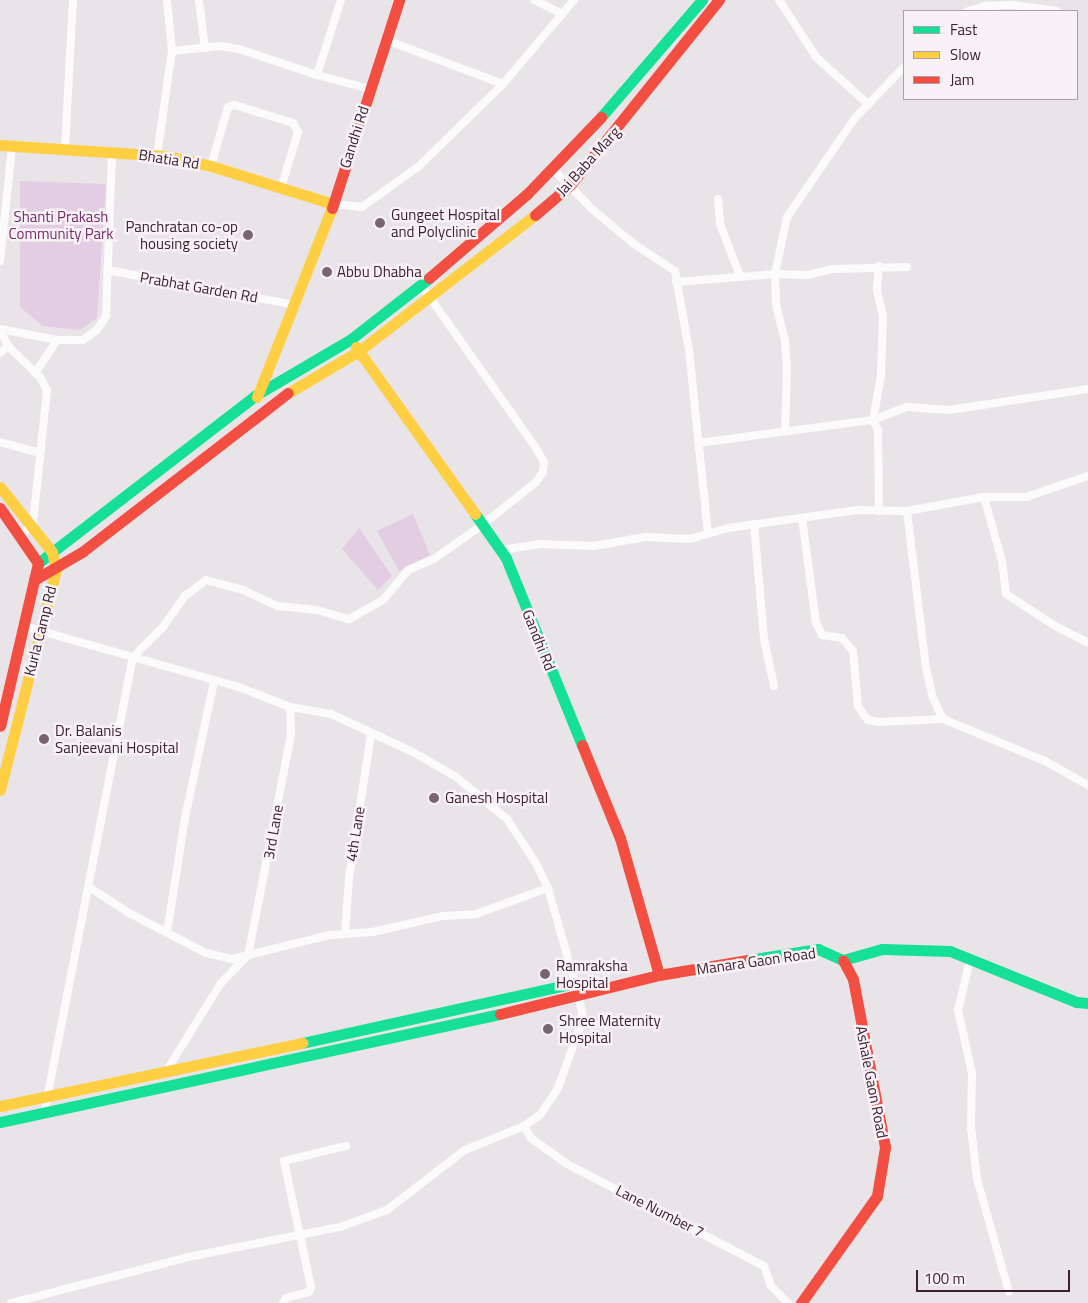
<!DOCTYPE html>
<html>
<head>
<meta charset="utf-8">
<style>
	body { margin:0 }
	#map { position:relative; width:1088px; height:1303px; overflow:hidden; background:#e9e4e8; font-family:"Titillium Web",sans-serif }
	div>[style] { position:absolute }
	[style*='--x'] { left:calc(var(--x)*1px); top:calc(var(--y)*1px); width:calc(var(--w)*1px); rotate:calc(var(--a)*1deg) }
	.green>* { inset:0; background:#e2cde2 }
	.street>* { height:8px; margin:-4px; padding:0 4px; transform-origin:4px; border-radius:4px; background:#fcfbfc }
	.fast>* { height:11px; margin:-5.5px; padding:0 5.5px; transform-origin:5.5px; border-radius:5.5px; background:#16e098 }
	.slow>* { height:11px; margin:-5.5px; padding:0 5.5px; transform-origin:5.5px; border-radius:5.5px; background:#ffcf43 }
	.jam>* { height:11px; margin:-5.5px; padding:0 5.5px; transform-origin:5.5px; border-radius:5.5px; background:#f24e42 }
	.dots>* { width:14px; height:14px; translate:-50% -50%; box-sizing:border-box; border:2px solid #f8f2f7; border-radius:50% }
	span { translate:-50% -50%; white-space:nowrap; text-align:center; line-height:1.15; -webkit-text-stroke:5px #f8f2f7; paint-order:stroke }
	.street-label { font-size:15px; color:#3d2130 }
	.poi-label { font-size:15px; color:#3d2130 }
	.left { translate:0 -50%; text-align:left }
	.right { translate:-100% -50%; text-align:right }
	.park-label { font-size:15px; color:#742b6a }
	.legend { position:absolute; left:903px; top:10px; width:175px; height:90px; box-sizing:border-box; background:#f8f2f7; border:1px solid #ad9ea7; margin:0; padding:6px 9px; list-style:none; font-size:15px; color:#3d2130 }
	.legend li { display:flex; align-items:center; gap:10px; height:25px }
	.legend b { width:25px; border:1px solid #ad9ea7 }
	.scale { position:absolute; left:916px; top:1270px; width:154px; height:22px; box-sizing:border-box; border:2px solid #3d2130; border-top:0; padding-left:6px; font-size:15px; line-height:18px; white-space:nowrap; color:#3d2130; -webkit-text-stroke:4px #f8f2f7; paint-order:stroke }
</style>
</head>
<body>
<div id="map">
	<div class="green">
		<i style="clip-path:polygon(20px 181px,106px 184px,97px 318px,80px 330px,43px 326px,20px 307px)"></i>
		<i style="clip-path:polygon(413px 514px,430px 555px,399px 571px,377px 531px)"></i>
		<i style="clip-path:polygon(359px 528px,392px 576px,378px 590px,342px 549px)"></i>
	</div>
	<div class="street">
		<i style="--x:167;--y:0;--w:51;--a:84.4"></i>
		<i style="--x:172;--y:51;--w:48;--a:-5.9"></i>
		<i style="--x:220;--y:46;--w:19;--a:9"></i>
		<i style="--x:239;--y:49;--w:82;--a:18.4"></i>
		<i style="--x:317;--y:75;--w:55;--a:14.8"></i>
		<i style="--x:199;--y:0;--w:48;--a:82.9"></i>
		<i style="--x:534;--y:0;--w:32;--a:26"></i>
		<i style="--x:779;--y:0;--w:69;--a:56.8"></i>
		<i style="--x:817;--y:58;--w:69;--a:42"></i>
		<i style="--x:968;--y:11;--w:18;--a:-16"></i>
		<i style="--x:985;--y:6;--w:27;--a:-2"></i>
		<i style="--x:1012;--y:5;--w:45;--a:7.6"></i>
		<i style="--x:386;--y:40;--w:125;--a:20.6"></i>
		<i style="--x:317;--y:75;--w:79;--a:-72.3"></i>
		<i style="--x:65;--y:148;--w:148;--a:-86.9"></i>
		<i style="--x:157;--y:156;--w:106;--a:-81.9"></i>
		<i style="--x:211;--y:166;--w:61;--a:-73.9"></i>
		<i style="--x:228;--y:107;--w:7;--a:-16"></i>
		<i style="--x:235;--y:105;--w:61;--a:17.2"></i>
		<i style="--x:293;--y:123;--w:10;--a:61"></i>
		<i style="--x:298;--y:132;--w:59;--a:106.9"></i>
		<i style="--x:552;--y:168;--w:57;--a:45.7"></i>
		<i style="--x:592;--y:209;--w:55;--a:39.8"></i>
		<i style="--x:634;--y:244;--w:49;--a:33.4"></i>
		<i style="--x:675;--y:271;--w:80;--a:80"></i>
		<i style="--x:689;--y:350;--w:185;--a:84.1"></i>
		<i style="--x:718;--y:199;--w:25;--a:85"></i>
		<i style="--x:720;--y:224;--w:56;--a:69"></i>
		<i style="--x:333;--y:204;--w:29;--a:6"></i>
		<i style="--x:362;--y:207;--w:70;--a:-35.7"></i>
		<i style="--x:419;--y:166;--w:117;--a:-44.3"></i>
		<i style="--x:503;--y:84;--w:110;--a:-49.8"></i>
		<i style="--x:0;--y:261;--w:116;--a:-84"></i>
		<i style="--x:107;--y:270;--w:187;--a:10.5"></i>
		<i style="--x:676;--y:282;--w:99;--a:-4.6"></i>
		<i style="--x:775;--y:274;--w:32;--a:2"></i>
		<i style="--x:807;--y:275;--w:28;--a:-13"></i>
		<i style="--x:834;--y:269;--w:73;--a:-1.6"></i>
		<i style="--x:0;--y:329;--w:58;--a:10.9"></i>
		<i style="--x:0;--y:330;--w:18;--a:63"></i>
		<i style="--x:8;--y:346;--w:45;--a:44.1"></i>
		<i style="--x:40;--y:377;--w:15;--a:62"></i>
		<i style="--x:47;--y:390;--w:135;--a:96"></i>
		<i style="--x:33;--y:524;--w:16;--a:137"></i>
		<i style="--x:0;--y:353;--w:11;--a:-41"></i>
		<i style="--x:35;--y:373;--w:40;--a:-56"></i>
		<i style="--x:57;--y:340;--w:26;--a:0"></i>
		<i style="--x:83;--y:340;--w:17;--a:-36"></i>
		<i style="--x:97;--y:330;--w:17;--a:-57"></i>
		<i style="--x:106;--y:316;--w:164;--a:-87.9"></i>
		<i style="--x:785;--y:431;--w:62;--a:-88.2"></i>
		<i style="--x:787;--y:369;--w:28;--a:-94"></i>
		<i style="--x:785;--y:341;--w:38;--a:-104"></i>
		<i style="--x:776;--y:304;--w:30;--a:-92"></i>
		<i style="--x:775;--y:274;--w:58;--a:-78.1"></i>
		<i style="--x:787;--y:217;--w:120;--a:-55.5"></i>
		<i style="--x:855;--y:118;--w:71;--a:-46.1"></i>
		<i style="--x:0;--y:442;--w:41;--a:15.4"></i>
		<i style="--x:698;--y:443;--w:177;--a:-7.5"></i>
		<i style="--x:873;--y:420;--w:36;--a:-21"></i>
		<i style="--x:907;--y:407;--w:42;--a:4.1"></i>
		<i style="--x:949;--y:410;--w:141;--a:-8.6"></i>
		<i style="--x:984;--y:497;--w:66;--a:74.3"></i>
		<i style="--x:1002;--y:561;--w:33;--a:83"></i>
		<i style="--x:1006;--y:594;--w:59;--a:33.1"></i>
		<i style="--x:1055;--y:626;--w:37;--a:27"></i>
		<i style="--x:879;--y:511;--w:81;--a:-90.7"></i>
		<i style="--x:878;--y:430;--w:11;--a:-117"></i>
		<i style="--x:873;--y:420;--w:45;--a:-79.7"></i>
		<i style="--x:881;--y:376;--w:60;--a:-88.1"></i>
		<i style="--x:883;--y:316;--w:28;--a:-103"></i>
		<i style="--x:877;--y:289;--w:23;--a:-85"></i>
		<i style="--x:907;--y:511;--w:158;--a:83.1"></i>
		<i style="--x:926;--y:668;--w:31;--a:77"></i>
		<i style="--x:933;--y:698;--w:23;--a:65"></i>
		<i style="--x:943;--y:719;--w:110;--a:22.4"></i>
		<i style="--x:1045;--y:761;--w:49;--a:29.2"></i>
		<i style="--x:802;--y:518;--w:106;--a:82.4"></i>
		<i style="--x:816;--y:623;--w:13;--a:63"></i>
		<i style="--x:822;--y:635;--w:20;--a:9"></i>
		<i style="--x:842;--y:638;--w:17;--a:50"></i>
		<i style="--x:853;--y:651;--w:55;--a:84.8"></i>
		<i style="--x:858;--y:706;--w:9;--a:58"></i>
		<i style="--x:863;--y:714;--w:8;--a:50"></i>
		<i style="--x:868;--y:720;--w:10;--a:11"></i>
		<i style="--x:878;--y:722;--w:65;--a:-2.6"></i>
		<i style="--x:754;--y:524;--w:115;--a:85"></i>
		<i style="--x:764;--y:639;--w:48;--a:78"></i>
		<i style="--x:500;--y:550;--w:41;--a:-8.3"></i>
		<i style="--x:541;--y:544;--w:53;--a:2.2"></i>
		<i style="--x:594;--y:546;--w:52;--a:-10"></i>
		<i style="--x:645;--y:537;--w:45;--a:2.5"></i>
		<i style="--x:690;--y:539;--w:40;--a:-16"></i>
		<i style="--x:728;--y:528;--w:131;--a:-7.9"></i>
		<i style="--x:858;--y:510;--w:49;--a:1.2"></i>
		<i style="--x:907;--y:511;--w:78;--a:-10.3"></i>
		<i style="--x:984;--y:497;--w:42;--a:0"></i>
		<i style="--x:1026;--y:497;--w:65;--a:-18.7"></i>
		<i style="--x:89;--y:887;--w:48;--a:33"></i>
		<i style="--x:129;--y:913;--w:87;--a:27.5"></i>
		<i style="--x:206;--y:953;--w:27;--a:13"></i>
		<i style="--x:232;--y:959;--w:101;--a:-13.8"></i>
		<i style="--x:330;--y:935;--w:43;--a:-4"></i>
		<i style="--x:373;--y:932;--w:72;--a:-12.9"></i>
		<i style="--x:443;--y:916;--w:33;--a:-3"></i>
		<i style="--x:476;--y:914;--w:77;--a:-19.9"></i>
		<i style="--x:167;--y:933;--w:116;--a:-81.1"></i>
		<i style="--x:185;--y:818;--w:140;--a:-78"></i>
		<i style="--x:345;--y:934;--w:56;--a:-85.9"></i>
		<i style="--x:349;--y:878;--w:146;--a:-81.3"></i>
		<i style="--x:248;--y:956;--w:226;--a:-79"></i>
		<i style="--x:291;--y:734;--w:27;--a:-92"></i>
		<i style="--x:970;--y:961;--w:50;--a:103.8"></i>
		<i style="--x:958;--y:1010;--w:65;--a:77.5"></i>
		<i style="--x:972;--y:1073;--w:54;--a:91.1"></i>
		<i style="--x:971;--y:1127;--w:52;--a:83.4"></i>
		<i style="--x:977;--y:1179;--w:117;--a:74.2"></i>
		<i style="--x:165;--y:1073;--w:106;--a:-58.1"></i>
		<i style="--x:221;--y:983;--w:36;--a:-46"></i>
		<i style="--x:44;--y:1114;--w:466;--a:-79"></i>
		<i style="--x:133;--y:657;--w:42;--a:-45"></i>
		<i style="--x:163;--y:627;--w:38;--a:-55"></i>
		<i style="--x:185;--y:596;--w:26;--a:-37"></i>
		<i style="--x:206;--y:580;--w:38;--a:15"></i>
		<i style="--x:243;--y:590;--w:38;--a:25"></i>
		<i style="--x:278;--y:606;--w:39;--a:6"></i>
		<i style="--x:317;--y:610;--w:33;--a:16"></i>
		<i style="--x:349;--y:619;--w:39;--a:-29"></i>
		<i style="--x:383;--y:600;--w:39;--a:-50"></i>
		<i style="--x:408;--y:570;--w:28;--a:-23"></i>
		<i style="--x:434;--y:559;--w:59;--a:-35.3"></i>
		<i style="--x:482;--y:525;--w:69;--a:-38.5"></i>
		<i style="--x:536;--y:482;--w:12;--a:-55"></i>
		<i style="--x:543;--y:472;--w:10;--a:-84"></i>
		<i style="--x:544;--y:462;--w:16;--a:-120"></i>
		<i style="--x:536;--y:448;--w:199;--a:-125.2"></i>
		<i style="--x:524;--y:1126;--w:14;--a:60"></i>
		<i style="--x:531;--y:1138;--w:44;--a:35.8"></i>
		<i style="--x:567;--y:1164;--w:222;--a:27.4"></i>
		<i style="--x:764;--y:1266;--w:21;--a:71"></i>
		<i style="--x:771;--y:1286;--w:24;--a:45"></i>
		<i style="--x:11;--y:1303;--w:188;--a:-14.5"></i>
		<i style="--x:193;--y:1256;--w:150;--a:-11.2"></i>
		<i style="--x:340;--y:1227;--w:50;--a:-19.9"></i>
		<i style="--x:387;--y:1210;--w:98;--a:-37.6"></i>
		<i style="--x:465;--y:1150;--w:64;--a:-22.1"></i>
		<i style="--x:524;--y:1126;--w:19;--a:-35"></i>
		<i style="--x:540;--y:1115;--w:32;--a:-56"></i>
		<i style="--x:558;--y:1088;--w:73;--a:-70.1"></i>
		<i style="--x:583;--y:1019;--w:22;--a:-100"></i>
		<i style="--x:579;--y:997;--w:113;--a:-105.9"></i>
		<i style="--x:548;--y:888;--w:25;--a:-116"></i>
		<i style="--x:537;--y:865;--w:55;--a:-123.1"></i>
		<i style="--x:507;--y:819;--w:66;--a:-140.5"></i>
		<i style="--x:456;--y:777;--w:50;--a:-149.8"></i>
		<i style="--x:413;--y:752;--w:90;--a:-155.1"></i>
		<i style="--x:331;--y:714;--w:42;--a:-170.3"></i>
		<i style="--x:290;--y:707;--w:55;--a:-158.6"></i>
		<i style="--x:239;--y:687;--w:223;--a:-164.2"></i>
		<i style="--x:283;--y:1303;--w:6;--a:-59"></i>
		<i style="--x:286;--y:1298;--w:24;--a:-15"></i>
		<i style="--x:309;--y:1292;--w:5;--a:-68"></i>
		<i style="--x:311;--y:1287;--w:129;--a:-102.1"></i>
		<i style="--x:284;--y:1161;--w:64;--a:-13.6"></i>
	</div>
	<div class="fast">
		<i style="--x:601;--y:117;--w:155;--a:-49.2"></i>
		<i style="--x:475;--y:514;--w:54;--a:54.8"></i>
		<i style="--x:506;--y:558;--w:202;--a:67.9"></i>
		<i style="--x:38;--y:563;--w:275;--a:-37.6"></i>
		<i style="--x:256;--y:395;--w:110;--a:-30.5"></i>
		<i style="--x:351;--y:339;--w:99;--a:-38"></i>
		<i style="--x:748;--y:960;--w:71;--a:-8.9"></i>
		<i style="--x:818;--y:949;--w:27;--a:24"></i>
		<i style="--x:843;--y:960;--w:41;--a:-15.8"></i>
		<i style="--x:882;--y:949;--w:68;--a:1.7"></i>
		<i style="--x:950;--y:951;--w:136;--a:22"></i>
		<i style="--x:1076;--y:1002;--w:12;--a:5"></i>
		<i style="--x:302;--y:1043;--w:280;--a:-12.4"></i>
		<i style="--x:575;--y:983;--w:20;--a:24"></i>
		<i style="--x:0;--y:1122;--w:512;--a:-12.19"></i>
	</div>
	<div class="slow">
		<i style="--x:0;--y:145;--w:167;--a:3.8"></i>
		<i style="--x:167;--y:156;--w:45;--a:12.8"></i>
		<i style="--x:211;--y:166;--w:128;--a:17.3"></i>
		<i style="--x:356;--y:347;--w:205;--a:54.5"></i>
		<i style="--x:288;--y:393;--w:82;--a:-30.6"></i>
		<i style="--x:359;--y:351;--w:222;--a:-37.7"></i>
		<i style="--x:257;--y:397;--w:203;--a:-68.4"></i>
		<i style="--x:0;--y:487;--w:83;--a:51.3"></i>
		<i style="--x:52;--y:552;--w:18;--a:77"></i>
		<i style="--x:56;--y:570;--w:227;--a:104.3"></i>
		<i style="--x:0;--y:1106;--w:309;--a:-11.8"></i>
	</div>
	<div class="jam">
		<i style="--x:332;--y:208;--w:219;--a:-72.1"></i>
		<i style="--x:535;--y:215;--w:46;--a:-40.6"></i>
		<i style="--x:570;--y:185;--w:238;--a:-51.2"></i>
		<i style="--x:429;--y:278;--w:129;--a:-40.6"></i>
		<i style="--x:527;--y:194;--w:107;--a:-46.1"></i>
		<i style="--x:0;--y:508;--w:67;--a:55.4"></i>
		<i style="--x:38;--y:563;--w:167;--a:103.1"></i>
		<i style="--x:34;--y:580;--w:56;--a:-30.3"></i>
		<i style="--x:82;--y:552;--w:260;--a:-37.7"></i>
		<i style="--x:582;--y:745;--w:100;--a:67.8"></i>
		<i style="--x:620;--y:838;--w:142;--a:74.1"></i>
		<i style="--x:500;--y:1014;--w:164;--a:-13.8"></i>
		<i style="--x:659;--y:975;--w:90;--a:-9.6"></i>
		<i style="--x:801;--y:1303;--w:131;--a:-54.6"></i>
		<i style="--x:877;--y:1196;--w:50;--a:-80.7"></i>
		<i style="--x:885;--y:1147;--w:171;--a:-100.8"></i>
		<i style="--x:853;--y:979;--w:21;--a:-118"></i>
	</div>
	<div class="dots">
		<i style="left:380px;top:223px;background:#796570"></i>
		<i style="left:248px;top:235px;background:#796570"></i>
		<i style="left:327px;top:272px;background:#796570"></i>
		<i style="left:44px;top:739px;background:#796570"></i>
		<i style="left:434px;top:798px;background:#796570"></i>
		<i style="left:545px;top:974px;background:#796570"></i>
		<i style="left:548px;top:1029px;background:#796570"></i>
	</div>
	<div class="street-label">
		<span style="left:354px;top:137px;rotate:-72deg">Gandhi Rd</span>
		<span style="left:169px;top:159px;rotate:9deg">Bhatia Rd</span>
		<span style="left:588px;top:161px;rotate:-48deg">Jai Baba Marg</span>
		<span style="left:199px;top:287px;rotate:10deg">Prabhat Garden Rd</span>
		<span style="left:40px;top:631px;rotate:-76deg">Kurla Camp Rd</span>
		<span style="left:539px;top:640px;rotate:68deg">Gandhi Rd</span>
		<span style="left:273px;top:832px;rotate:-80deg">3rd Lane</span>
		<span style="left:355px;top:834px;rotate:-81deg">4th Lane</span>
		<span style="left:756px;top:961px;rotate:-8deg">Manara Gaon Road</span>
		<span style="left:872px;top:1082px;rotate:79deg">Ashale Gaon Road</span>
		<span style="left:660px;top:1211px;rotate:27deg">Lane Number 7</span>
	</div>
	<div class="poi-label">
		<span class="left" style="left:391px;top:223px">Gungeet Hospital<br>and Polyclinic</span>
		<span class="right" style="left:238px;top:235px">Panchratan co-op<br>housing society</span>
		<span class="left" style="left:337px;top:272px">Abbu Dhabha</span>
		<span class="left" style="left:55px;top:739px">Dr. Balanis<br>Sanjeevani Hospital</span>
		<span class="left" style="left:445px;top:798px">Ganesh Hospital</span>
		<span class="left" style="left:556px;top:974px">Ramraksha<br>Hospital</span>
		<span class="left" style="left:559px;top:1029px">Shree Maternity<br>Hospital</span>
	</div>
	<div class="park-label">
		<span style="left:61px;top:225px">Shanti Prakash<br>Community Park</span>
	</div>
	<ul class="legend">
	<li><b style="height:6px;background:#16e098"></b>Fast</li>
	<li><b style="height:6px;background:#ffcf43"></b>Slow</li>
	<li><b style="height:6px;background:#f24e42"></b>Jam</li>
	</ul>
	<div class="scale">100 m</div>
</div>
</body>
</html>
